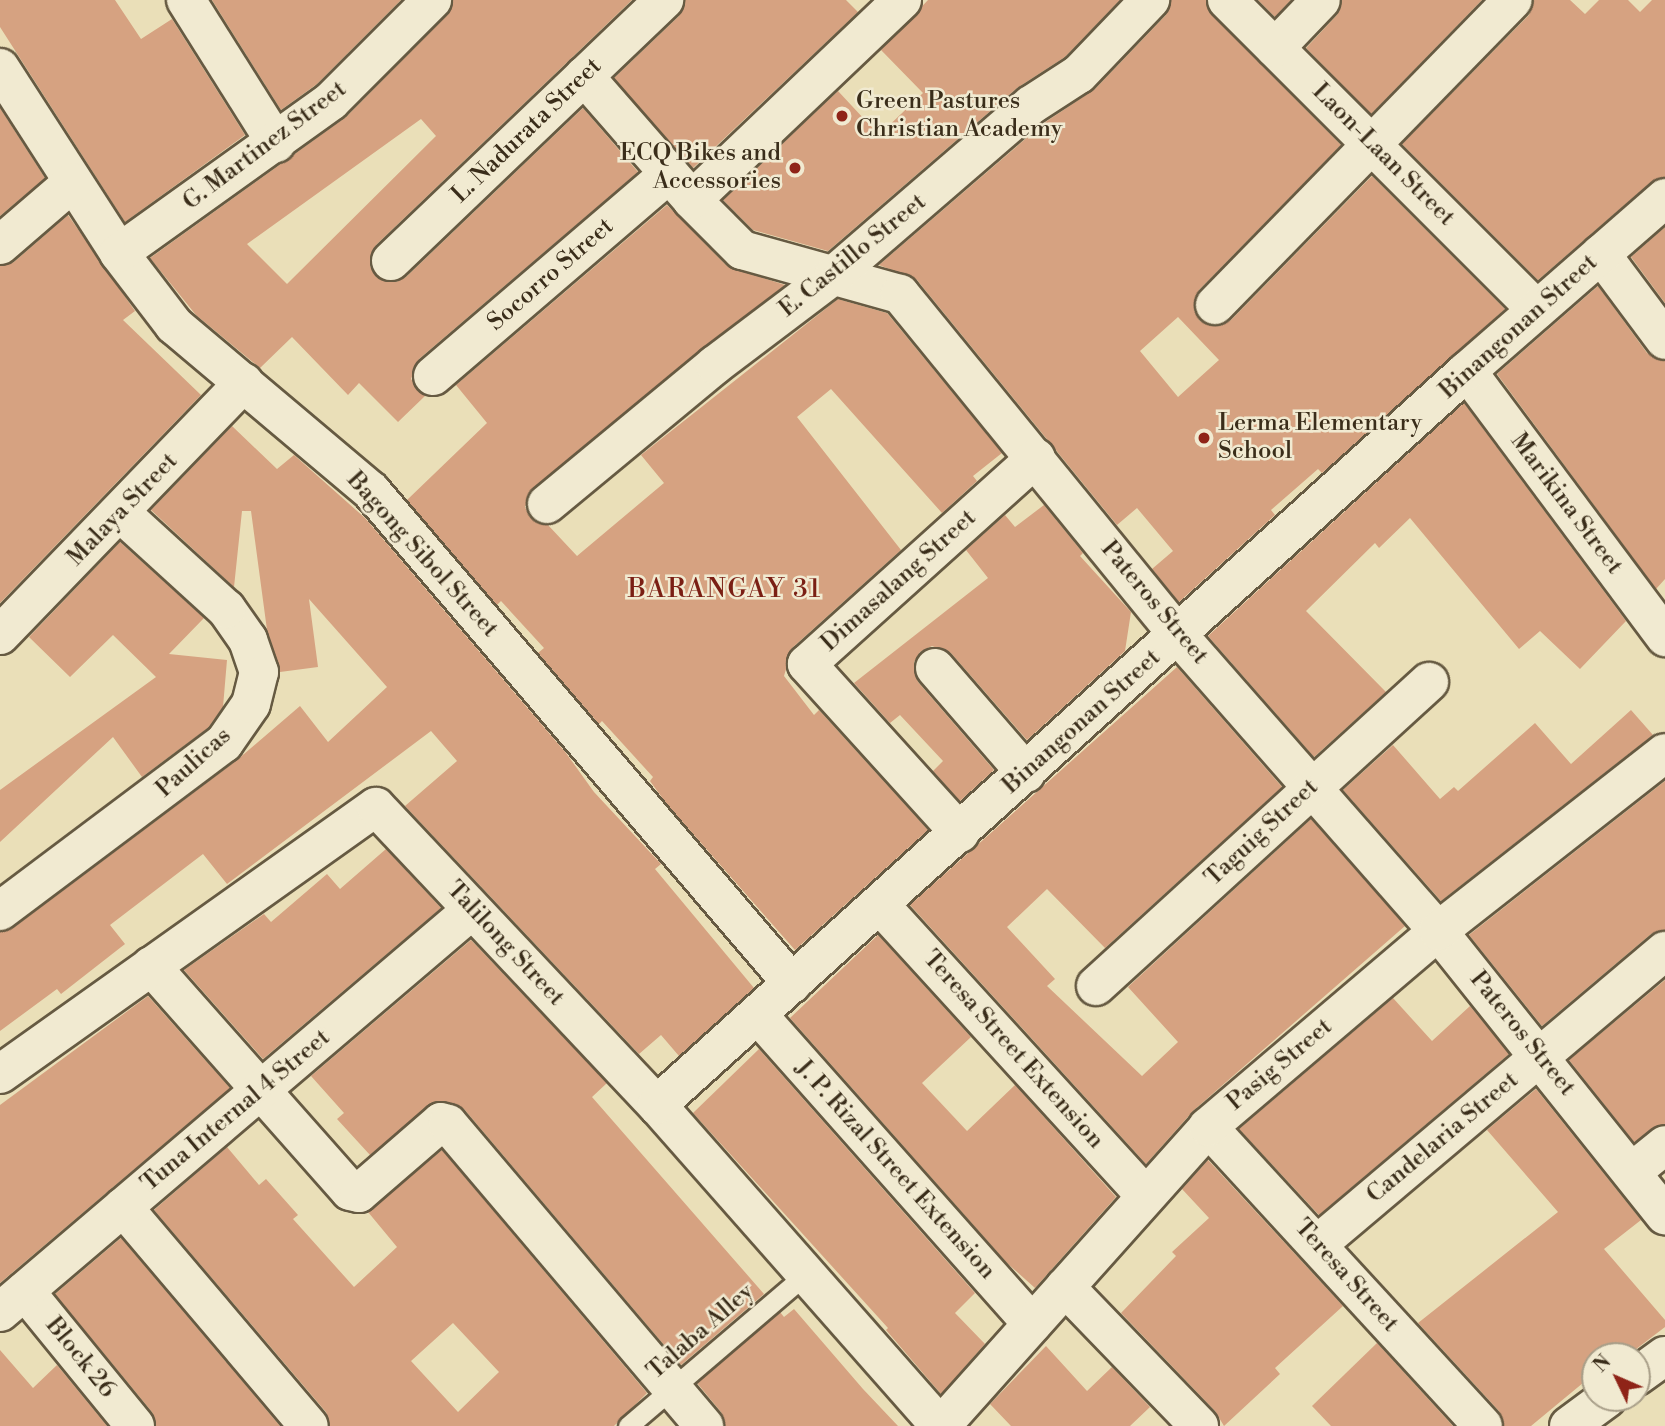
<!DOCTYPE html>
<html>
<head>
<meta charset="utf-8">
<style>
	body { margin:0 }
	#map { position:relative; width:1665px; height:1426px; overflow:hidden; background:#eadfb8; font-family:"Libre Bodoni",serif }
	div>[style] { position:absolute }
	[style*='--x'] { left:calc(var(--x)*1px); top:calc(var(--y)*1px); width:calc(var(--w)*1px); rotate:calc(var(--a)*1deg) }
	.building>* { inset:0; background:#d6a281 }
	.roads { filter:drop-shadow(2px 0 #665a42) drop-shadow(-2px 0 #665a42) drop-shadow(0 2px #665a42) drop-shadow(0 -2px #665a42) }
	.lane>* { height:19px; margin:-9.5px; padding:0 9.5px; transform-origin:9.5px; border-radius:9.5px; background:#f1ead1 }
	.street>* { height:38px; margin:-19px; padding:0 19px; transform-origin:19px; border-radius:19px; background:#f1ead1 }
	.secondary>* { height:38px; margin:-19px; padding:0 19px; transform-origin:19px; border-radius:19px; background:#f1ead1 }
	.dots>* { width:19px; height:19px; translate:-50% -50%; box-sizing:border-box; border:4px solid #f1ead1; border-radius:50% }
	span { translate:-50% -50%; white-space:nowrap; text-align:center; line-height:1.15; -webkit-text-stroke:5px #f1ead1; paint-order:stroke }
	.poi-label { font-size:24px; color:#3a2d1a }
	.left { translate:0 -50%; text-align:left }
	.right { translate:-100% -50%; text-align:right }
	.street-label { font-size:24px; color:#3a2d1a }
	.neighbourhood-label { font-size:26px; color:#7a1f14; letter-spacing:2px }
	.north { position:absolute; left:1581px; top:1342px; width:70px; height:70px; box-sizing:border-box; background:#f1ead1; border:2px solid #a89e88; border-radius:50%; rotate:314deg; font-size:19px; font-weight:700; line-height:28px; text-align:center; color:#3a2d1a }
	.north::after { content:''; display:block; margin:auto; width:24px; height:32px; background:#8f2418; clip-path:polygon(50% 0,100% 100%,50% 72%,0 100%) }
</style>
</head>
<body>
<div id="map">
	<div class="building">
		<i style="clip-path:polygon(0 0,115px 0,141px 39px,172px 19px,245px 135px,125px 222px,0 27px)"></i>
		<i style="clip-path:polygon(212px 0,401px 0,317px 84px,281px 110px)"></i>
		<i style="clip-path:polygon(evenodd,453px 0,632px 0,376px 245px,370px 266px,376px 277px,396px 282px,406px 277px,583px 108px,638px 172px,419px 359px,411px 379px,425px 396px,398px 422px,359px 383px,348px 395px,292px 337px,260px 368px,196px 315px,150px 258px,346px 117px,447px 15px,453px 0,421px 119px,436px 136px,287px 284px,247px 244px,421px 119px)"></i>
		<i style="clip-path:polygon(685px 0,846px 0,858px 12px,693px 168px,614px 78px,679px 16px)"></i>
		<i style="clip-path:polygon(928px 0,1120px 0,1065px 57px,1017px 88px,828px 251px,753px 230px,723px 200px,838px 91px,879px 135px,923px 93px,881px 50px)"></i>
		<i style="clip-path:polygon(evenodd,1171px 0,1206px 0,1212px 15px,1341px 145px,1199px 290px,1194px 310px,1200px 321px,1220px 326px,1231px 320px,1372px 176px,1505px 309px,1322px 473px,1318px 469px,1271px 510px,1275px 515px,1179px 602px,1152px 569px,1173px 551px,1137px 508px,1117px 525px,917px 280px,879px 265px,1044px 123px,1095px 89px,1166px 15px,1171px 0,1178px 317px,1219px 360px,1178px 397px,1140px 351px,1178px 317px)"></i>
		<i style="clip-path:polygon(1258px 0,1291px 0,1275px 17px)"></i>
		<i style="clip-path:polygon(1342px 0,1482px 0,1371px 114px,1306px 48px,1337px 15px)"></i>
		<i style="clip-path:polygon(1534px 0,1570px 0,1585px 14px,1599px 0,1628px 0,1640px 12px,1652px 0,1665px 0,1665px 177px,1651px 182px,1538px 280px,1402px 144px,1529px 15px)"></i>
		<i style="clip-path:polygon(0 108px,45px 178px,0 216px)"></i>
		<i style="clip-path:polygon(667px 205px,727px 266px,785px 285px,533px 488px,525px 507px,530px 517px,548px 525px,577px 556px,664px 483px,641px 455px,838px 299px,887px 313px,1002px 453px,973px 476px,977px 481px,942px 513px,831px 389px,797px 417px,901px 550px,792px 648px,784px 676px,814px 715px,819px 710px,928px 830px,795px 950px,666px 803px,650px 781px,653px 777px,602px 721px,599px 724px,538px 653px,544px 648px,501px 601px,497px 605px,407px 500px,487px 423px,456px 385px)"></i>
		<i style="clip-path:polygon(68px 215px,135px 311px,123px 320px,201px 395px,0 603px,0 266px,14px 262px)"></i>
		<i style="clip-path:polygon(1665px 227px,1665px 303px,1631px 257px)"></i>
		<i style="clip-path:polygon(1598px 286px,1647px 353px,1665px 361px,1665px 579px,1656px 589px,1497px 374px)"></i>
		<i style="clip-path:polygon(1464px 403px,1626px 621px,1580px 669px,1540px 631px,1519px 649px,1410px 518px,1379px 548px,1375px 543px,1306px 611px,1386px 692px,1314px 757px,1208px 636px)"></i>
		<i style="clip-path:polygon(232px 426px,277px 469px,294px 455px,365px 518px,566px 753px,594px 792px,661px 864px,655px 869px,754px 988px,679px 1056px,661px 1035px,639px 1054px,405px 806px,457px 761px,431px 731px,227px 884px,203px 854px,110px 925px,125px 944px,61px 994px,57px 989px,0 1031px,0 932px,13px 928px,237px 760px,300px 706px,328px 742px,387px 687px,309px 599px,318px 667px,280px 672px,267px 630px,251px 511px,242px 511px,234px 587px,151px 510px)"></i>
		<i style="clip-path:polygon(1044px 505px,1083px 553px,1080px 556px,1131px 612px,1125px 651px,1027px 740px,951px 653px,932px 646px,920px 652px,914px 662px,918px 682px,994px 770px,960px 801px,933px 771px,943px 761px,900px 715px,890px 723px,854px 683px,988px 578px,966px 550px,1005px 515px,1015px 527px)"></i>
		<i style="clip-path:polygon(120px 542px,204px 618px,169px 654px,227px 660px,223px 707px,208px 728px,142px 777px,113px 737px,0 842px,0 790px,156px 677px,113px 635px,70px 677px,29px 637px)"></i>
		<i style="clip-path:polygon(1177px 667px,1282px 787px,1105px 948px,1047px 889px,1007px 927px,1055px 979px,1047px 986px,1142px 1076px,1178px 1042px,1128px 987px,1311px 819px,1405px 926px,1194px 1110px,1146px 1164px,910px 905px)"></i>
		<i style="clip-path:polygon(1631px 710px,1653px 735px,1441px 901px,1343px 790px,1393px 745px,1440px 799px,1454px 787px,1458px 791px,1535px 723px,1571px 764px)"></i>
		<i style="clip-path:polygon(1665px 781px,1665px 930px,1651px 934px,1542px 1026px,1469px 935px)"></i>
		<i style="clip-path:polygon(386px 849px,441px 908px,263px 1059px,184px 970px,264px 914px,271px 922px,327px 874px,340px 889px)"></i>
		<i style="clip-path:polygon(878px 935px,971px 1037px,922px 1083px,967px 1131px,1015px 1085px,1116px 1197px,1035px 1288px,1007px 1263px,790px 1018px)"></i>
		<i style="clip-path:polygon(471px 940px,607px 1083px,592px 1097px,764px 1294px,681px 1365px,464px 1109px,436px 1101px,370px 1155px,337px 1119px,344px 1113px,311px 1076px)"></i>
		<i style="clip-path:polygon(1665px 980px,1665px 1124px,1634px 1142px,1569px 1060px)"></i>
		<i style="clip-path:polygon(148px 996px,230px 1088px,0 1283px,0 1105px)"></i>
		<i style="clip-path:polygon(1393px 998px,1432px 1041px,1470px 1006px,1509px 1054px,1319px 1215px,1239px 1129px)"></i>
		<i style="clip-path:polygon(759px 1049px,975px 1293px,955px 1313px,985px 1344px,941px 1394px,886px 1330px,888px 1328px,693px 1113px)"></i>
		<i style="clip-path:polygon(1536px 1089px,1641px 1220px,1604px 1249px,1665px 1320px,1665px 1327px,1627px 1356px,1595px 1356px,1595px 1373px,1531px 1426px,1504px 1426px,1499px 1411px,1418px 1323px,1558px 1212px,1487px 1130px)"></i>
		<i style="clip-path:polygon(evenodd,227px 1147px,259px 1185px,266px 1179px,298px 1215px,293px 1219px,354px 1287px,397px 1247px,368px 1212px,442px 1150px,647px 1393px,614px 1426px,330px 1426px,326px 1412px,154px 1210px,227px 1147px,453px 1323px,499px 1372px,458px 1412px,411px 1361px,453px 1323px)"></i>
		<i style="clip-path:polygon(1208px 1160px,1343px 1306px,1275px 1368px,1280px 1374px,1224px 1426px,1215px 1411px,1121px 1313px,1176px 1256px,1172px 1252px,1209px 1218px,1182px 1189px)"></i>
		<i style="clip-path:polygon(121px 1238px,280px 1426px,156px 1426px,152px 1412px,55px 1294px)"></i>
		<i style="clip-path:polygon(794px 1309px,863px 1389px,898px 1426px,725px 1426px,721px 1412px,697px 1383px,780px 1312px,784px 1317px)"></i>
		<i style="clip-path:polygon(1377px 1343px,1453px 1426px,1331px 1426px,1312px 1406px)"></i>
		<i style="clip-path:polygon(1046px 1346px,1087px 1391px,1112px 1367px,1150px 1407px,1130px 1426px,1011px 1426px,990px 1404px)"></i>
		<i style="clip-path:polygon(0 1350px,33px 1388px,57px 1365px,107px 1426px,0 1426px)"></i>
	</div>
	<div class="roads">
		<div class="lane">
			<i style="--x:628;--y:1426;--w:234;--a:-40.5"></i>
		</div>
		<div class="street">
			<i style="--x:186;--y:0;--w:169;--a:57.8"></i>
			<i style="--x:1227;--y:0;--w:438;--a:45"></i>
			<i style="--x:1275;--y:48;--w:66;--a:-46.2"></i>
			<i style="--x:0;--y:68;--w:220;--a:57.2"></i>
			<i style="--x:119;--y:253;--w:91;--a:52.6"></i>
			<i style="--x:174;--y:325;--w:258;--a:40.1"></i>
			<i style="--x:371;--y:491;--w:648;--a:49.45"></i>
			<i style="--x:584;--y:76;--w:164;--a:48.9"></i>
			<i style="--x:692;--y:200;--w:71;--a:45"></i>
			<i style="--x:742;--y:250;--w:164;--a:15.6"></i>
			<i style="--x:900;--y:294;--w:440;--a:50.8"></i>
			<i style="--x:1178;--y:635;--w:394;--a:48.7"></i>
			<i style="--x:1438;--y:931;--w:364;--a:51.4"></i>
			<i style="--x:692;--y:200;--w:290;--a:-43.6"></i>
			<i style="--x:0;--y:245;--w:96;--a:-40.8"></i>
			<i style="--x:119;--y:253;--w:261;--a:-35.6"></i>
			<i style="--x:331;--y:101;--w:143;--a:-45"></i>
			<i style="--x:1601;--y:254;--w:107;--a:53.3"></i>
			<i style="--x:391;--y:261;--w:378;--a:-43.7"></i>
			<i style="--x:1215;--y:305;--w:426;--a:-45.7"></i>
			<i style="--x:1467;--y:371;--w:332;--a:53.3"></i>
			<i style="--x:433;--y:376;--w:311;--a:-40.6"></i>
			<i style="--x:547;--y:504;--w:218;--a:-39.6"></i>
			<i style="--x:715;--y:365;--w:149;--a:-37.1"></i>
			<i style="--x:834;--y:275;--w:260;--a:-40.8"></i>
			<i style="--x:1031;--y:105;--w:57;--a:-32.9"></i>
			<i style="--x:1079;--y:74;--w:103;--a:-46.2"></i>
			<i style="--x:0;--y:635;--w:351;--a:-46"></i>
			<i style="--x:935;--y:668;--w:139;--a:49.1"></i>
			<i style="--x:960;--y:833;--w:228;--a:-132.2"></i>
			<i style="--x:807;--y:664;--w:308;--a:-42"></i>
			<i style="--x:880;--y:905;--w:394;--a:47.6"></i>
			<i style="--x:0;--y:911;--w:280;--a:-36.9"></i>
			<i style="--x:224;--y:743;--w:47;--a:-55.3"></i>
			<i style="--x:251;--y:704;--w:33;--a:-76"></i>
			<i style="--x:259;--y:672;--w:34;--a:-109"></i>
			<i style="--x:248;--y:640;--w:38;--a:-125"></i>
			<i style="--x:226;--y:609;--w:141;--a:-137.6"></i>
			<i style="--x:151;--y:966;--w:300;--a:48.5"></i>
			<i style="--x:350;--y:1191;--w:9;--a:13"></i>
			<i style="--x:359;--y:1193;--w:108;--a:-40.9"></i>
			<i style="--x:441;--y:1122;--w:7;--a:16"></i>
			<i style="--x:448;--y:1124;--w:396;--a:49.7"></i>
			<i style="--x:1096;--y:986;--w:451;--a:-42.4"></i>
			<i style="--x:758;--y:1015;--w:413;--a:48.4"></i>
			<i style="--x:0;--y:1074;--w:461;--a:-35.4"></i>
			<i style="--x:376;--y:807;--w:410;--a:46.7"></i>
			<i style="--x:657;--y:1105;--w:428;--a:48.6"></i>
			<i style="--x:657;--y:1105;--w:1093;--a:-42.18"></i>
			<i style="--x:1467;--y:371;--w:263;--a:-41.1"></i>
			<i style="--x:1208;--y:1127;--w:406;--a:47.4"></i>
			<i style="--x:1633;--y:1171;--w:41;--a:-39.1"></i>
			<i style="--x:123;--y:1207;--w:287;--a:49.7"></i>
			<i style="--x:1318;--y:1244;--w:454;--a:-40.2"></i>
			<i style="--x:1065;--y:1287;--w:193;--a:46"></i>
			<i style="--x:25;--y:1291;--w:174;--a:50.8"></i>
			<i style="--x:0;--y:1312;--w:620;--a:-40.42"></i>
			<i style="--x:941;--y:1426;--w:401;--a:-48.2"></i>
			<i style="--x:1208;--y:1127;--w:302;--a:-40.4"></i>
			<i style="--x:1438;--y:931;--w:288;--a:-38.1"></i>
		</div>
		<div class="secondary">
			<i style="--x:1637;--y:1376;--w:34;--a:-36"></i>
			<i style="--x:1569;--y:1426;--w:47;--a:-36.4"></i>
		</div>
	</div>
	<div class="dots">
		<i style="left:842px;top:116px;background:#8f2418"></i>
		<i style="left:795px;top:168px;background:#8f2418"></i>
		<i style="left:1204px;top:438px;background:#8f2418"></i>
	</div>
	<div class="poi-label">
		<span class="left" style="left:856px;top:116px">Green Pastures<br>Christian Academy</span>
		<span class="right" style="left:781px;top:168px">ECQ Bikes and<br>Accessories</span>
		<span class="left" style="left:1218px;top:438px">Lerma Elementary<br>School</span>
	</div>
	<div class="street-label">
		<span style="left:527px;top:131px;rotate:-44deg">L. Nadurata Street</span>
		<span style="left:265px;top:146px;rotate:-37deg">G. Martinez Street</span>
		<span style="left:1383px;top:155px;rotate:45deg">Laon-Laan Street</span>
		<span style="left:853px;top:256px;rotate:-39deg">E. Castillo Street</span>
		<span style="left:551px;top:275px;rotate:-41deg">Socorro Street</span>
		<span style="left:1519px;top:327px;rotate:-42deg">Binangonan Street</span>
		<span style="left:1566px;top:504px;rotate:53deg">Marikina Street</span>
		<span style="left:123px;top:510px;rotate:-46deg">Malaya Street</span>
		<span style="left:422px;top:555px;rotate:48deg">Bagong Sibol Street</span>
		<span style="left:899px;top:581px;rotate:-42deg">Dimasalang Street</span>
		<span style="left:1154px;top:603px;rotate:50deg">Pateros Street</span>
		<span style="left:1082px;top:722px;rotate:-42deg">Binangonan Street</span>
		<span style="left:194px;top:763px;rotate:-42deg">Paulicas</span>
		<span style="left:1262px;top:833px;rotate:-43deg">Taguig Street</span>
		<span style="left:505px;top:944px;rotate:47deg">Talilong Street</span>
		<span style="left:1522px;top:1034px;rotate:51deg">Pateros Street</span>
		<span style="left:1013px;top:1050px;rotate:48deg">Teresa Street Extension</span>
		<span style="left:1280px;top:1065px;rotate:-40deg">Pasig Street</span>
		<span style="left:236px;top:1111px;rotate:-40deg">Tuna Internal 4 Street</span>
		<span style="left:1443px;top:1138px;rotate:-40deg">Candelaria Street</span>
		<span style="left:895px;top:1170px;rotate:48deg">J. P. Rizal Street Extension</span>
		<span style="left:1346px;top:1276px;rotate:48deg">Teresa Street</span>
		<span style="left:701px;top:1332px;rotate:-41deg">Talaba Alley</span>
		<span style="left:80px;top:1358px;rotate:51deg">Block 26</span>
	</div>
	<div class="neighbourhood-label">
		<span style="left:725px;top:590px">BARANGAY 31</span>
	</div>
	<div class="north">N</div>
</div>
</body>
</html>
